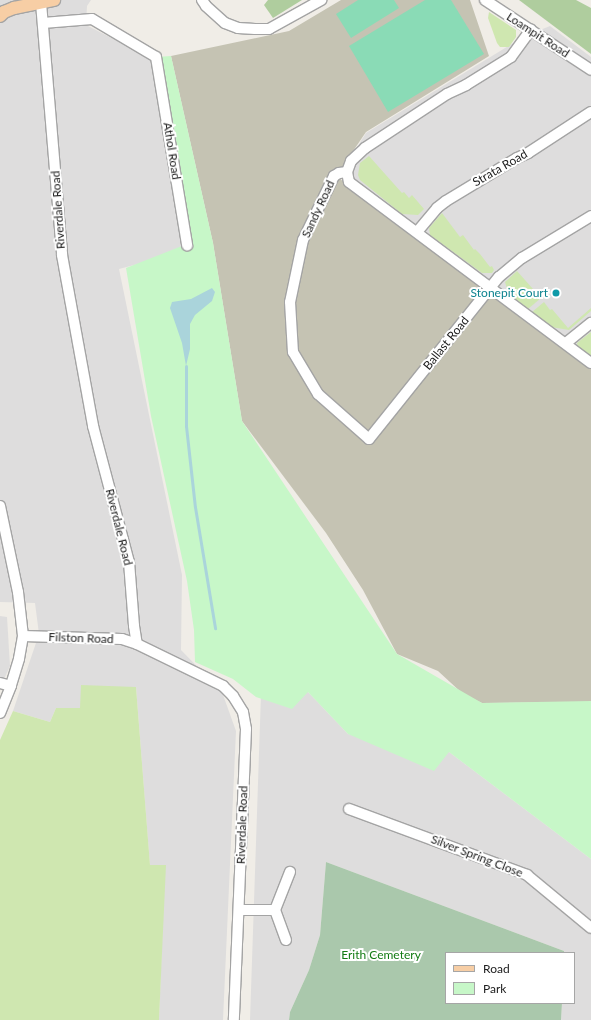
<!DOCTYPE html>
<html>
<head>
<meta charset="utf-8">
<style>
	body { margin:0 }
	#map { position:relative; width:591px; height:1020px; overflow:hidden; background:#f0ede7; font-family:Lato,sans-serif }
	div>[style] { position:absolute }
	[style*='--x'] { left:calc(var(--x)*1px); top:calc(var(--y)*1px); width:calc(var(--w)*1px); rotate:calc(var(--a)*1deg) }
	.residential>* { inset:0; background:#dedddd }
	.construction>* { inset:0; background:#c5c3b3 }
	.grass>* { inset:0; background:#cfe7b0 }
	.forest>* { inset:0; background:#afcd9e }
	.cemetery>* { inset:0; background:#aac8ac }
	.park>* { inset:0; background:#c7f7c8 }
	.pitch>* { inset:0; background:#8adbb6 }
	.water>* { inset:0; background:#aad4db }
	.stream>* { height:3px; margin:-1.5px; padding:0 1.5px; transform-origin:1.5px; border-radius:1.5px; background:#aad4db }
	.roads { filter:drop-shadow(1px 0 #a4a4a4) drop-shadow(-1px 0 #a4a4a4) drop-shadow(0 1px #a4a4a4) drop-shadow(0 -1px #a4a4a4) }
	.minor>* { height:10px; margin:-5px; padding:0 5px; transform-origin:5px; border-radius:5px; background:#fff }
	.major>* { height:12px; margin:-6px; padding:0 6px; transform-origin:6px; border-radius:6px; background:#f7cea5 }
	.dots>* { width:11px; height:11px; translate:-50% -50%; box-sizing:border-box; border:2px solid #fff; border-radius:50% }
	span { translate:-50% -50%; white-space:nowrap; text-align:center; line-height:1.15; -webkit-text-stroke:4px #fff; paint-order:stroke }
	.street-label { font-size:12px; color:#202020 }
	.culture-label { font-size:12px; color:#0d838f }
	.right { translate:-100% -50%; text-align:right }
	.park-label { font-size:12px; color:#127b13 }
	.legend { position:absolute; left:445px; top:952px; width:130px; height:52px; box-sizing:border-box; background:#fff; border:1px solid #a6a6a6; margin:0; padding:5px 7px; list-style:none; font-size:12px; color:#202020 }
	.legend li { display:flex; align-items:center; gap:8px; height:20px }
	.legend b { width:20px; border:1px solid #a6a6a6 }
</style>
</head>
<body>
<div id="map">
	<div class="residential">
		<i style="clip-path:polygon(0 0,91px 0,87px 6px,86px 25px,151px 58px,183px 252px,119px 269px,182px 575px,181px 650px,222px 692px,236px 731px,223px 1020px,159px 1020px,165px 865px,150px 866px,136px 687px,80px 708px,56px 708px,50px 722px,13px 711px,39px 634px,35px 603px,0 602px)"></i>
		<i style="clip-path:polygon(550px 26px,591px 57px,591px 364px,342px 171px,366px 133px,523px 37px)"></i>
		<i style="clip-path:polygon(0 616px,7px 617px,10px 666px,0 688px)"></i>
		<i style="clip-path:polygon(308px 692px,348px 734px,449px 752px,591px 859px,591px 1020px,561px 1020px,562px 1003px,574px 1003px,574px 953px,564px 953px,564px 951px,326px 862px,320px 935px,309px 970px,290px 1012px,289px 1020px,250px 1020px,261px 694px)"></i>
	</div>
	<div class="construction">
		<i style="clip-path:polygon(341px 0,470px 0,489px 56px,366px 132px,336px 176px,591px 367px,591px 702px,482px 703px,463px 694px,438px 671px,397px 654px,363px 590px,326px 533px,242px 421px,213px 243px,171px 56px,289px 31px)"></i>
	</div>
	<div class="grass">
		<i style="clip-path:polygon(489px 12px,516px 30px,516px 37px,509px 47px,500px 47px,497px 43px,488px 18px)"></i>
		<i style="clip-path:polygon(369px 156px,402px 193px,404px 192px,409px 198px,412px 195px,424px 209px,418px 215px,402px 214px,360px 180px,358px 175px,360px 163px)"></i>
		<i style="clip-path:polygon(442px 213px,460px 237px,463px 235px,474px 250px,475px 249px,480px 254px,490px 267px,492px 266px,494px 270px,492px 273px,482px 273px,430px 235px,429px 228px)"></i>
		<i style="clip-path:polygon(517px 271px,541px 298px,528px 309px,509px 295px,505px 282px)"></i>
		<i style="clip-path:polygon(544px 302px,550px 310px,552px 309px,568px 328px,591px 308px,591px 311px,569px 330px,551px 327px,532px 312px)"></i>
		<i style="clip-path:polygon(591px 332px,591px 358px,578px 348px,577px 343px)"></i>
		<i style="clip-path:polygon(81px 685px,136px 687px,150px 865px,166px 865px,159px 1020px,0 1020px,0 740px,13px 711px,50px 722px,56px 708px,80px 708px)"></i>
	</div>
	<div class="forest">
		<i style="clip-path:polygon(268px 0,302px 0,273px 18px,264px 5px)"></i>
		<i style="clip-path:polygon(519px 0,576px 0,591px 8px,591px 54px)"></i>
	</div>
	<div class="cemetery">
		<i style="clip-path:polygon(326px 862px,564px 951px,564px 953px,446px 953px,446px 1003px,562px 1003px,561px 1020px,289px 1020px,290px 1012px,309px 970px,320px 935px)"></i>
	</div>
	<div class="park">
		<i style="clip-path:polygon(171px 56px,213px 243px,242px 421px,397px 654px,482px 703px,591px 701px,591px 859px,449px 752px,434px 771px,348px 734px,308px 692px,292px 709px,256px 697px,233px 679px,195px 662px,194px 630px,187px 581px,151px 416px,126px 268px,187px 244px,156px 57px)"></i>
	</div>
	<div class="pitch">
		<i style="clip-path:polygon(358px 0,394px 0,399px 8px,351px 38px,336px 14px)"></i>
		<i style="clip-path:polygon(425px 0,451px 0,484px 54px,388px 112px,349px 46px)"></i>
	</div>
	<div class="water">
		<i style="clip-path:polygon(212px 288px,215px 292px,212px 301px,195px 315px,190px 324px,190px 349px,186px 366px,182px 343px,170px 308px,172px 302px,191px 299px)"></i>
	</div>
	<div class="stream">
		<i style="--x:186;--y:366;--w:60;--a:90"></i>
		<i style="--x:186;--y:426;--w:81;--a:83.7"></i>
		<i style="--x:195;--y:507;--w:123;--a:80.6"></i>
	</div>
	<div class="roads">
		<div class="minor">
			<i style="--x:202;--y:0;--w:7;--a:56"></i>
			<i style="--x:206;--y:6;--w:25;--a:42"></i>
			<i style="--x:225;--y:23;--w:14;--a:21"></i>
			<i style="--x:238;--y:28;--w:17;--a:3"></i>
			<i style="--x:255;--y:29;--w:14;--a:0"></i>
			<i style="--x:269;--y:29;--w:60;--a:-29.1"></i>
			<i style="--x:485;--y:0;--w:127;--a:33.4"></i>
			<i style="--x:41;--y:3;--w:253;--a:85.2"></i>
			<i style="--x:62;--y:255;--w:174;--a:79.7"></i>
			<i style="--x:93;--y:426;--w:141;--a:75.2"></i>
			<i style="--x:129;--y:562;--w:64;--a:85.5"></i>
			<i style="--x:134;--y:626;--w:18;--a:81"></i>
			<i style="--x:43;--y:23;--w:49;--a:-4.7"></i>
			<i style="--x:92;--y:19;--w:74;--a:30.7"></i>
			<i style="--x:156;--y:57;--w:191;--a:80.6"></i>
			<i style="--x:347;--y:172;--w:8;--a:173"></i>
			<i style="--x:339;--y:173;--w:6;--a:149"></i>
			<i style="--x:334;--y:176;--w:71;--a:115.8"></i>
			<i style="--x:303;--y:240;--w:63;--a:101.8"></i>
			<i style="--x:290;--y:302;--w:50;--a:86.6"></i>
			<i style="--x:293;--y:352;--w:49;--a:59.2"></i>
			<i style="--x:318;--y:394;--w:68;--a:41.4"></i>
			<i style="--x:369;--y:439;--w:208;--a:-51.3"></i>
			<i style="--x:499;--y:277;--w:30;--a:-40"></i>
			<i style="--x:522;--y:258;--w:81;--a:-31.3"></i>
			<i style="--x:347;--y:172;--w:10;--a:79"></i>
			<i style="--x:349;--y:182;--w:302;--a:36.8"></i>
			<i style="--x:347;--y:172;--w:12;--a:-70"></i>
			<i style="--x:351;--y:161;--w:19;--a:-43"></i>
			<i style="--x:365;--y:148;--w:98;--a:-33.4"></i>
			<i style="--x:447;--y:94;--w:21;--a:-25"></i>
			<i style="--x:466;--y:85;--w:53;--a:-31.9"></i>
			<i style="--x:511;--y:57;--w:34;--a:-54"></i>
			<i style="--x:417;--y:232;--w:31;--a:-50"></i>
			<i style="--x:437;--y:208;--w:11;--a:-38"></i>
			<i style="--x:446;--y:201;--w:83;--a:-31.2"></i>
			<i style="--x:517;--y:158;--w:12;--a:-24"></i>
			<i style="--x:528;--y:153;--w:75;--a:-33.1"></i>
			<i style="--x:566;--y:343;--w:32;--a:-39"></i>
			<i style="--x:0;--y:506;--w:88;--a:78.2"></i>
			<i style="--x:18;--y:592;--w:44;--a:83.5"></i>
			<i style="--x:23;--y:636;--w:23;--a:100"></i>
			<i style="--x:19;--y:659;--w:28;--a:107"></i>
			<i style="--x:11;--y:686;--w:29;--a:112"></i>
			<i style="--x:23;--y:636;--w:99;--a:1.7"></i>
			<i style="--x:122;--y:639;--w:16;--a:18"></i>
			<i style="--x:137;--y:644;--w:96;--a:26"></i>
			<i style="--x:223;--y:686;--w:14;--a:45"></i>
			<i style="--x:233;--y:696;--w:19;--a:58"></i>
			<i style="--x:243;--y:712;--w:17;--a:80"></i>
			<i style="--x:246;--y:729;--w:291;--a:92.4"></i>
			<i style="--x:0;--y:683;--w:11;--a:15"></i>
			<i style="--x:349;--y:809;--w:190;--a:20.3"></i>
			<i style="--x:527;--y:875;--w:83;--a:39.6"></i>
			<i style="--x:239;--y:910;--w:36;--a:0"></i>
			<i style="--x:275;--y:910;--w:32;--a:70"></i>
			<i style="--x:275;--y:910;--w:41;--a:-68.5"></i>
		</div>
		<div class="major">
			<i style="--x:0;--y:16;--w:6;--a:-45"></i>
			<i style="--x:4;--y:12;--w:11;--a:-22"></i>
			<i style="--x:14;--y:8;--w:41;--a:-11.3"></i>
		</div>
	</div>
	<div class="dots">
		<i style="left:556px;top:293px;background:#0f9aa8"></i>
	</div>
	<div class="street-label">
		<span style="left:538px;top:35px;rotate:33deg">Loampit Road</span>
		<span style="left:172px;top:151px;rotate:81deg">Athol Road</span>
		<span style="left:500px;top:168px;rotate:-30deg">Strata Road</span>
		<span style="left:318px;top:209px;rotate:-65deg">Sandy Road</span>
		<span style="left:58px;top:210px;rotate:-94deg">Riverdale Road</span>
		<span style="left:446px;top:343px;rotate:-51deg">Ballast Road</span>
		<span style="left:119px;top:527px;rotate:76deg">Riverdale Road</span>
		<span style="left:81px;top:638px;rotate:2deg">Filston Road</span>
		<span style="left:242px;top:825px;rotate:-88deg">Riverdale Road</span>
		<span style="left:477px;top:856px;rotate:21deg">Silver Spring Close</span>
	</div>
	<div class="culture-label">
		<span class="right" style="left:548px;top:293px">Stonepit Court</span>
	</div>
	<div class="park-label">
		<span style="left:381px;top:955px">Erith Cemetery</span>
	</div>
	<ul class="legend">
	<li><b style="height:5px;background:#f7cea5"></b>Road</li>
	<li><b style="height:11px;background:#c7f7c8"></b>Park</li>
	</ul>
</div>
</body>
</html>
